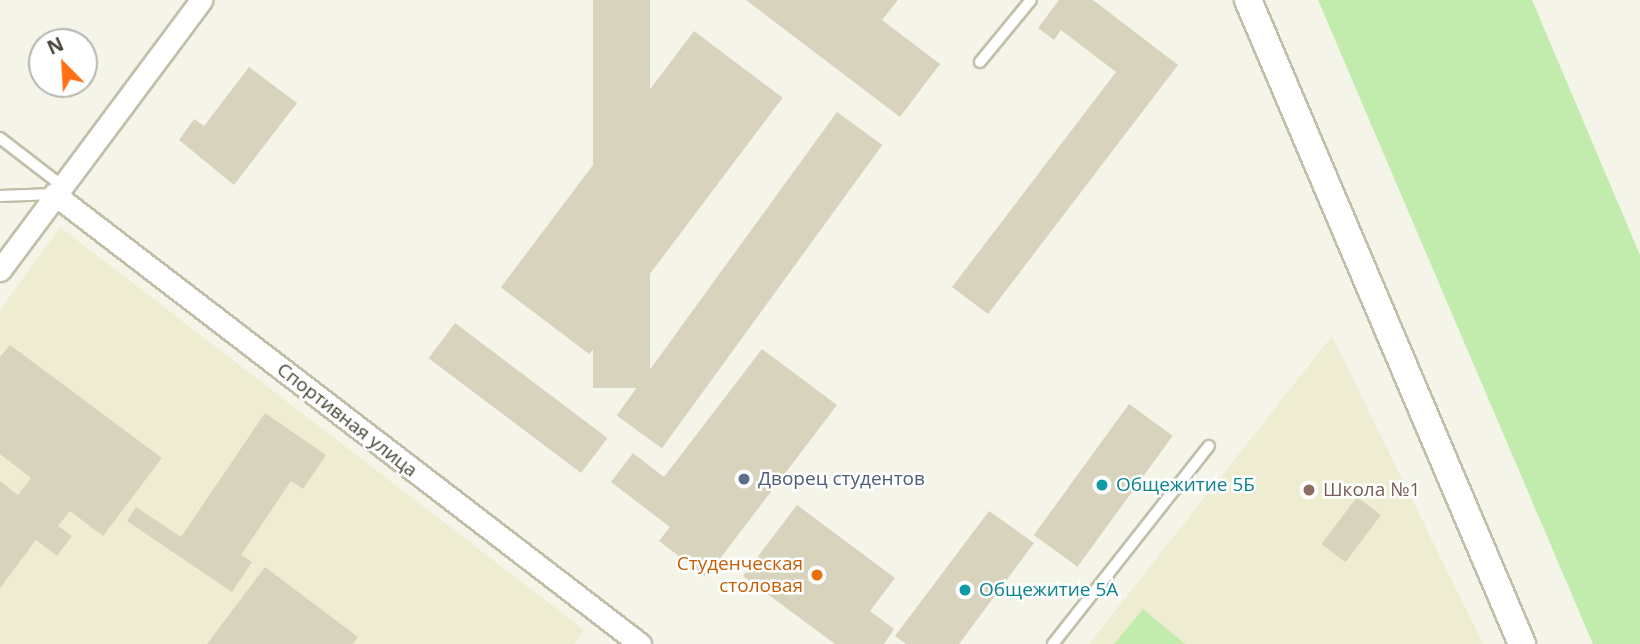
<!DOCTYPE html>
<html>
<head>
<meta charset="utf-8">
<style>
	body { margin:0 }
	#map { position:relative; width:1640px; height:644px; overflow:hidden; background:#f5f4e8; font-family:"Open Sans",sans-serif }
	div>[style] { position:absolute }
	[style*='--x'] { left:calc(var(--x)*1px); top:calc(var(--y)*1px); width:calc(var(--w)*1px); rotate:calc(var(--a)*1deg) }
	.education>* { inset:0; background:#efedd1 }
	.green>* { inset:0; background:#c2ebae }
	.building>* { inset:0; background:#d7d3bd; transform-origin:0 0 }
	.roads { filter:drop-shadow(2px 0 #c1bfaa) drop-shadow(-2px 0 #c1bfaa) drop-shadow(0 2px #c1bfaa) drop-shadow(0 -2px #c1bfaa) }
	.service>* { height:10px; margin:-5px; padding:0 5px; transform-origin:5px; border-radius:5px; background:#fff }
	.minor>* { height:21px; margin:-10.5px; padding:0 10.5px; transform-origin:10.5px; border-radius:10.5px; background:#fff }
	.tertiary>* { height:26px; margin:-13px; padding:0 13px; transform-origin:13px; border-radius:13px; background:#fff }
	.dots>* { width:19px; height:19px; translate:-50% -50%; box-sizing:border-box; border:4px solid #fff; border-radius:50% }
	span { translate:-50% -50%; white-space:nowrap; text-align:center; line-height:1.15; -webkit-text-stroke:5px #fff; paint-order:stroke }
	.street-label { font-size:19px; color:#494636 }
	.service-label { font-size:19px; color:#4e5e75 }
	.left { translate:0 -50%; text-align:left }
	.culture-label { font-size:19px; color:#0d838f }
	.education-label { font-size:19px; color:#785e54 }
	.food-label { font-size:19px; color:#c56008 }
	.right { translate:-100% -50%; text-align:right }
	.north { position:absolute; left:28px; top:28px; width:70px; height:70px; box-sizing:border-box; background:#fff; border:2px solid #b6b5af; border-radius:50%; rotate:336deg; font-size:19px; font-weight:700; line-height:28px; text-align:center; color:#494636 }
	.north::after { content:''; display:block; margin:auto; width:24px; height:32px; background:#ff6f15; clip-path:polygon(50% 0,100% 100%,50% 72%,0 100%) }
</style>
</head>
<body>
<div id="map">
	<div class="education">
		<i style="clip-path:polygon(60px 227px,584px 630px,574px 644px,0 644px,0 310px)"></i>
		<i style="clip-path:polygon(1332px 336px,1483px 644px,1089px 644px)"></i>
	</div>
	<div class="green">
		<i style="clip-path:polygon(1318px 0,1532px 0,1640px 255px,1640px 644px,1593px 644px)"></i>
		<i style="clip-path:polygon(1143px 609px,1185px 644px,1114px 644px)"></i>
	</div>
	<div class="building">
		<i style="left:593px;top:0;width:57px;height:388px"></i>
		<i style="clip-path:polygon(746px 0,898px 0,882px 20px,940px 64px,900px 117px)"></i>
		<i style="clip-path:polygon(1059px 0,1093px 0,1178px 65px,988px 314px,952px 287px,1116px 72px,1061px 30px,1054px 40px,1038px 28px)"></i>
		<i style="left:694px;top:31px;width:111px;height:321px;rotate:37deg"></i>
		<i style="clip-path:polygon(249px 67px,297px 103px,234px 185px,179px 140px,194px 119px,204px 126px)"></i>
		<i style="left:837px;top:112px;width:56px;height:375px;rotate:36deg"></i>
		<i style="left:455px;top:323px;width:191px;height:44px;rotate:37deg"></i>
		<i style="clip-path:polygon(10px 345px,162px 458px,103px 536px,70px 511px,58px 526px,72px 536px,57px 556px,36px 540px,0 588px,0 481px,18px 495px,31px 478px,0 454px,0 357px)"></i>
		<i style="clip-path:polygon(762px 349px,837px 405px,706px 577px,659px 541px,670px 527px,611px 482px,633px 453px,664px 477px)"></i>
		<i style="left:1129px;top:404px;width:54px;height:162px;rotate:36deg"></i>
		<i style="clip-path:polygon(265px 413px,326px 455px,303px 489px,291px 481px,241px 555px,252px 562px,232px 592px,127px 521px,136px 507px,181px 537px)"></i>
		<i style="left:1357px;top:497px;width:30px;height:59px;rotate:37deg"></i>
		<i style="clip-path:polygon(797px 505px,895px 578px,870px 611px,894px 629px,884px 644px,835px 644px,743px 576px)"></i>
		<i style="clip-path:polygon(989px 511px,1034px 543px,959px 644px,906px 644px,895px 636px)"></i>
		<i style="clip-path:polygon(265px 567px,358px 637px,353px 644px,207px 644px)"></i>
	</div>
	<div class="roads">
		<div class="service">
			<i style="--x:980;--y:62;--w:80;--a:-50.6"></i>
			<i style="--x:0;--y:138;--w:77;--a:37.6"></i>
			<i style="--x:0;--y:196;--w:54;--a:-2.1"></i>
			<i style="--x:1053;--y:644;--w:252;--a:-51.8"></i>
		</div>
		<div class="minor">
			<i style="--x:54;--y:194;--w:739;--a:37.52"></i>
			<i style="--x:0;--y:270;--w:337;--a:-53.3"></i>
		</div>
		<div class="tertiary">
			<i style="--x:1248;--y:0;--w:700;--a:66.95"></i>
		</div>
	</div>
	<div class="dots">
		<i style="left:744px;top:479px;background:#5c6f8a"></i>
		<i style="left:1102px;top:485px;background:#0f9aa8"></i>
		<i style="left:1309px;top:490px;background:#8d6e63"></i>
		<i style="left:817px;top:575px;background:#e8710a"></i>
		<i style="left:965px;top:590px;background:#0f9aa8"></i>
	</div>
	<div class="street-label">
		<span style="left:347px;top:420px;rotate:38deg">Спортивная улица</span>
	</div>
	<div class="service-label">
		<span class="left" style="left:758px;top:479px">Дворец студентов</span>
	</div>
	<div class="culture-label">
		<span class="left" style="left:1116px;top:485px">Общежитие 5Б</span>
		<span class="left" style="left:979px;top:590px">Общежитие 5А</span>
	</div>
	<div class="education-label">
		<span class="left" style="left:1323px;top:490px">Школа №1</span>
	</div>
	<div class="food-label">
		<span class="right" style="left:803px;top:575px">Студенческая<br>столовая</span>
	</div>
	<div class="north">N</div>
</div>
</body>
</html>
